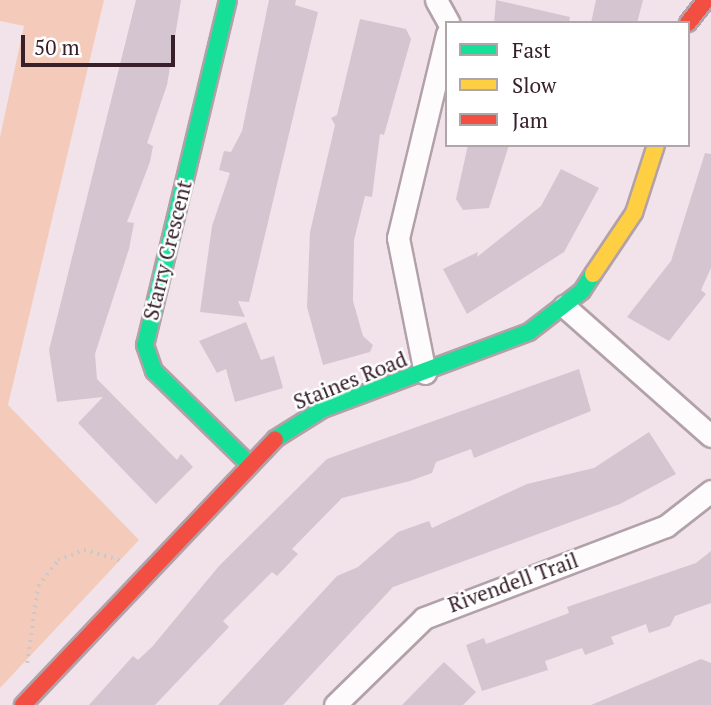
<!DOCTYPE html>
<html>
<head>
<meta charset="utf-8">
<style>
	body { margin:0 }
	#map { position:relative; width:711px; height:705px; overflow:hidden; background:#f1e3e9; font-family:"PT Serif",serif }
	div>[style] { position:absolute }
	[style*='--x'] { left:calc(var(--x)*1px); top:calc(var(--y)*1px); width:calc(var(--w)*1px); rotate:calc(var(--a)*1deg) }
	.green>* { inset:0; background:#f4cbba }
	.building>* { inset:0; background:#d5c5d0 }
	.path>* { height:3.5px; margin-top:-1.75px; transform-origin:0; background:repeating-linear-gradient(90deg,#cdc7ca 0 2px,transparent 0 7px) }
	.roads { filter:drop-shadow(2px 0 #b2a1a9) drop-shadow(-2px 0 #b2a1a9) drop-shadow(0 2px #b2a1a9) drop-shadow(0 -2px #b2a1a9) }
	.street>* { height:21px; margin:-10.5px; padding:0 10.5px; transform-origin:10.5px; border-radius:10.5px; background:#fdfbfc }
	.fast>* { height:16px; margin:-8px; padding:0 8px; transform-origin:8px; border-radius:8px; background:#16e098 }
	.slow>* { height:16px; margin:-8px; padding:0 8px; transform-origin:8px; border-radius:8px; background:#ffcf43 }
	.jam>* { height:16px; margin:-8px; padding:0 8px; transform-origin:8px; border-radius:8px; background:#f24e42 }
	span { translate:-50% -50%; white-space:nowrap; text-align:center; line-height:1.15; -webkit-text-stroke:5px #fff; paint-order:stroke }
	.street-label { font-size:21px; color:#38202b }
	.legend { position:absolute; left:445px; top:21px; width:245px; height:126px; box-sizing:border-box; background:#fff; border:2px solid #afa6aa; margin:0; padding:9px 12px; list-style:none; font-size:21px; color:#38202b }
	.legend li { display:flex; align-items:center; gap:14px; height:35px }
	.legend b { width:35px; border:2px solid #afa6aa }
	.scale { position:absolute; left:21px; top:35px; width:154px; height:32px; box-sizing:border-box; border:4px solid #38202b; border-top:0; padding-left:9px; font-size:21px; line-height:24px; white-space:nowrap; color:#38202b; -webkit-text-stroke:5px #fff; paint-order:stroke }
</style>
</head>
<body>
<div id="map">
	<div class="green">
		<i style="clip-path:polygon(0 0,104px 0,8px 405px,139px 540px,0 688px,0 137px,24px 26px,0 21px)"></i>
	</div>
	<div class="building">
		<i style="clip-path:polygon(136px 0,181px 0,167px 85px,147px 143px,153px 146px,150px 162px,127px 222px,134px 223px,129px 249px,95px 354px,97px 379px,177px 460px,181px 454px,193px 467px,156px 504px,78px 423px,103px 397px,57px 402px,49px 350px)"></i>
		<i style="clip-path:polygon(269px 0,296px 0,295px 5px,318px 12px,249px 302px,238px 301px,245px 317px,200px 312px,212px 226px,230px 173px,219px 170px,224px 151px,231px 152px,242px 131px)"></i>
		<i style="clip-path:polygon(496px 0,570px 17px,569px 23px,494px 23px)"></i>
		<i style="clip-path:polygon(596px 0,643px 0,637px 23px,591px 23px)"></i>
		<i style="clip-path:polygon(360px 19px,406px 29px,411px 39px,384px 135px,380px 134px,372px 197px,365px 196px,354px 240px,353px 301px,363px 336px,373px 345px,370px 352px,323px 365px,307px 307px,310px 232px,335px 125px,331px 118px,337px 115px)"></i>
		<i style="clip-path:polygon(468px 145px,509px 145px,489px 208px,463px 210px,456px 199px)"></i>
		<i style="clip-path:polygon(705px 153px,711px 154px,711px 268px,701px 290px,706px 294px,669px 341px,627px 317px,671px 261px)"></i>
		<i style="clip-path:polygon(561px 169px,599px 188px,564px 252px,467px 314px,443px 269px,478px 252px,477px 257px,541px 206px)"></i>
		<i style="clip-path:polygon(246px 322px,261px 360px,274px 356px,283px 388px,235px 402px,226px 369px,217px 373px,199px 341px)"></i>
		<i style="clip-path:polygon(579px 369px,591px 411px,474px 458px,471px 449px,436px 462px,432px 473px,410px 481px,342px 498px,292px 549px,298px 554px,277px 576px,272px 572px,223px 621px,229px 627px,155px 705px,89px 705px,133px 656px,138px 660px,152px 647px,219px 566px,327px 459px)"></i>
		<i style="clip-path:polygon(649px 432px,676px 474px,620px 504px,393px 587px,283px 705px,218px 705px,337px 576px,358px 567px,398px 532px,429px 521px,432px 528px,527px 484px,594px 468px)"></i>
		<i style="clip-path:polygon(711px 551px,711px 603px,675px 616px,670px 626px,649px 633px,646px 624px,611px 637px,614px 644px,585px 655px,582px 648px,545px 661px,548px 670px,482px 691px,466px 645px,484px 638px,486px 644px,569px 613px,567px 607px,696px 563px)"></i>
		<i style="clip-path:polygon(701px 659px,711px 663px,711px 705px,591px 705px)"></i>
		<i style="clip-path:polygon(444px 662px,476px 692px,463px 705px,402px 705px)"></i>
	</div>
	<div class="path">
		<i style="--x:27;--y:663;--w:78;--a:-81.9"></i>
		<i style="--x:38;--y:586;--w:33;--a:-52"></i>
		<i style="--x:58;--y:560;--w:28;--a:-21"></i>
		<i style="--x:84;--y:550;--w:41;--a:15.8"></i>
	</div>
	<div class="roads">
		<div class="street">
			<i style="--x:436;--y:0;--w:26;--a:61"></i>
			<i style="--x:564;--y:306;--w:196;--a:41.5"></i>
			<i style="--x:425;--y:373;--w:138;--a:-101.3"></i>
			<i style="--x:398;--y:238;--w:210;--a:-76.5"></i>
			<i style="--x:335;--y:705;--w:124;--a:-44.3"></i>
			<i style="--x:424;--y:618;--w:259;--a:-20.8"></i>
			<i style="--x:666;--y:526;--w:57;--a:-37.9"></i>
		</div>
		<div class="fast">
			<i style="--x:228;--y:0;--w:355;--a:103.5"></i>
			<i style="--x:145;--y:345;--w:28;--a:71"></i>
			<i style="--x:154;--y:371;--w:132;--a:44.4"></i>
			<i style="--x:275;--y:439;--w:57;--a:-32"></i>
			<i style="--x:323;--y:409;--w:220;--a:-20.5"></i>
			<i style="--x:529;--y:332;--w:67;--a:-37.7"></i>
			<i style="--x:582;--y:291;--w:20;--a:-57"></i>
		</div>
		<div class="slow">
			<i style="--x:593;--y:274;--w:73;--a:-56.1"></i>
			<i style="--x:634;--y:213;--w:71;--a:-72.1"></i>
		</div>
		<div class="jam">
			<i style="--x:688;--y:23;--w:29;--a:-52"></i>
			<i style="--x:23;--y:705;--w:366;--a:-46.5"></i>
		</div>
	</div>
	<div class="street-label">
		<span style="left:167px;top:250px;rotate:-76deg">Starry Crescent</span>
		<span style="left:350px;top:380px;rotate:-22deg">Staines Road</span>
		<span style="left:513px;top:582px;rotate:-20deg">Rivendell Trail</span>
	</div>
	<ul class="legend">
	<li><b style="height:9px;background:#16e098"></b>Fast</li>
	<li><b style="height:9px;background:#ffcf43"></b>Slow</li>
	<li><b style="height:9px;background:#f24e42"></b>Jam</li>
	</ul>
	<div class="scale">50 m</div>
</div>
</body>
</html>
